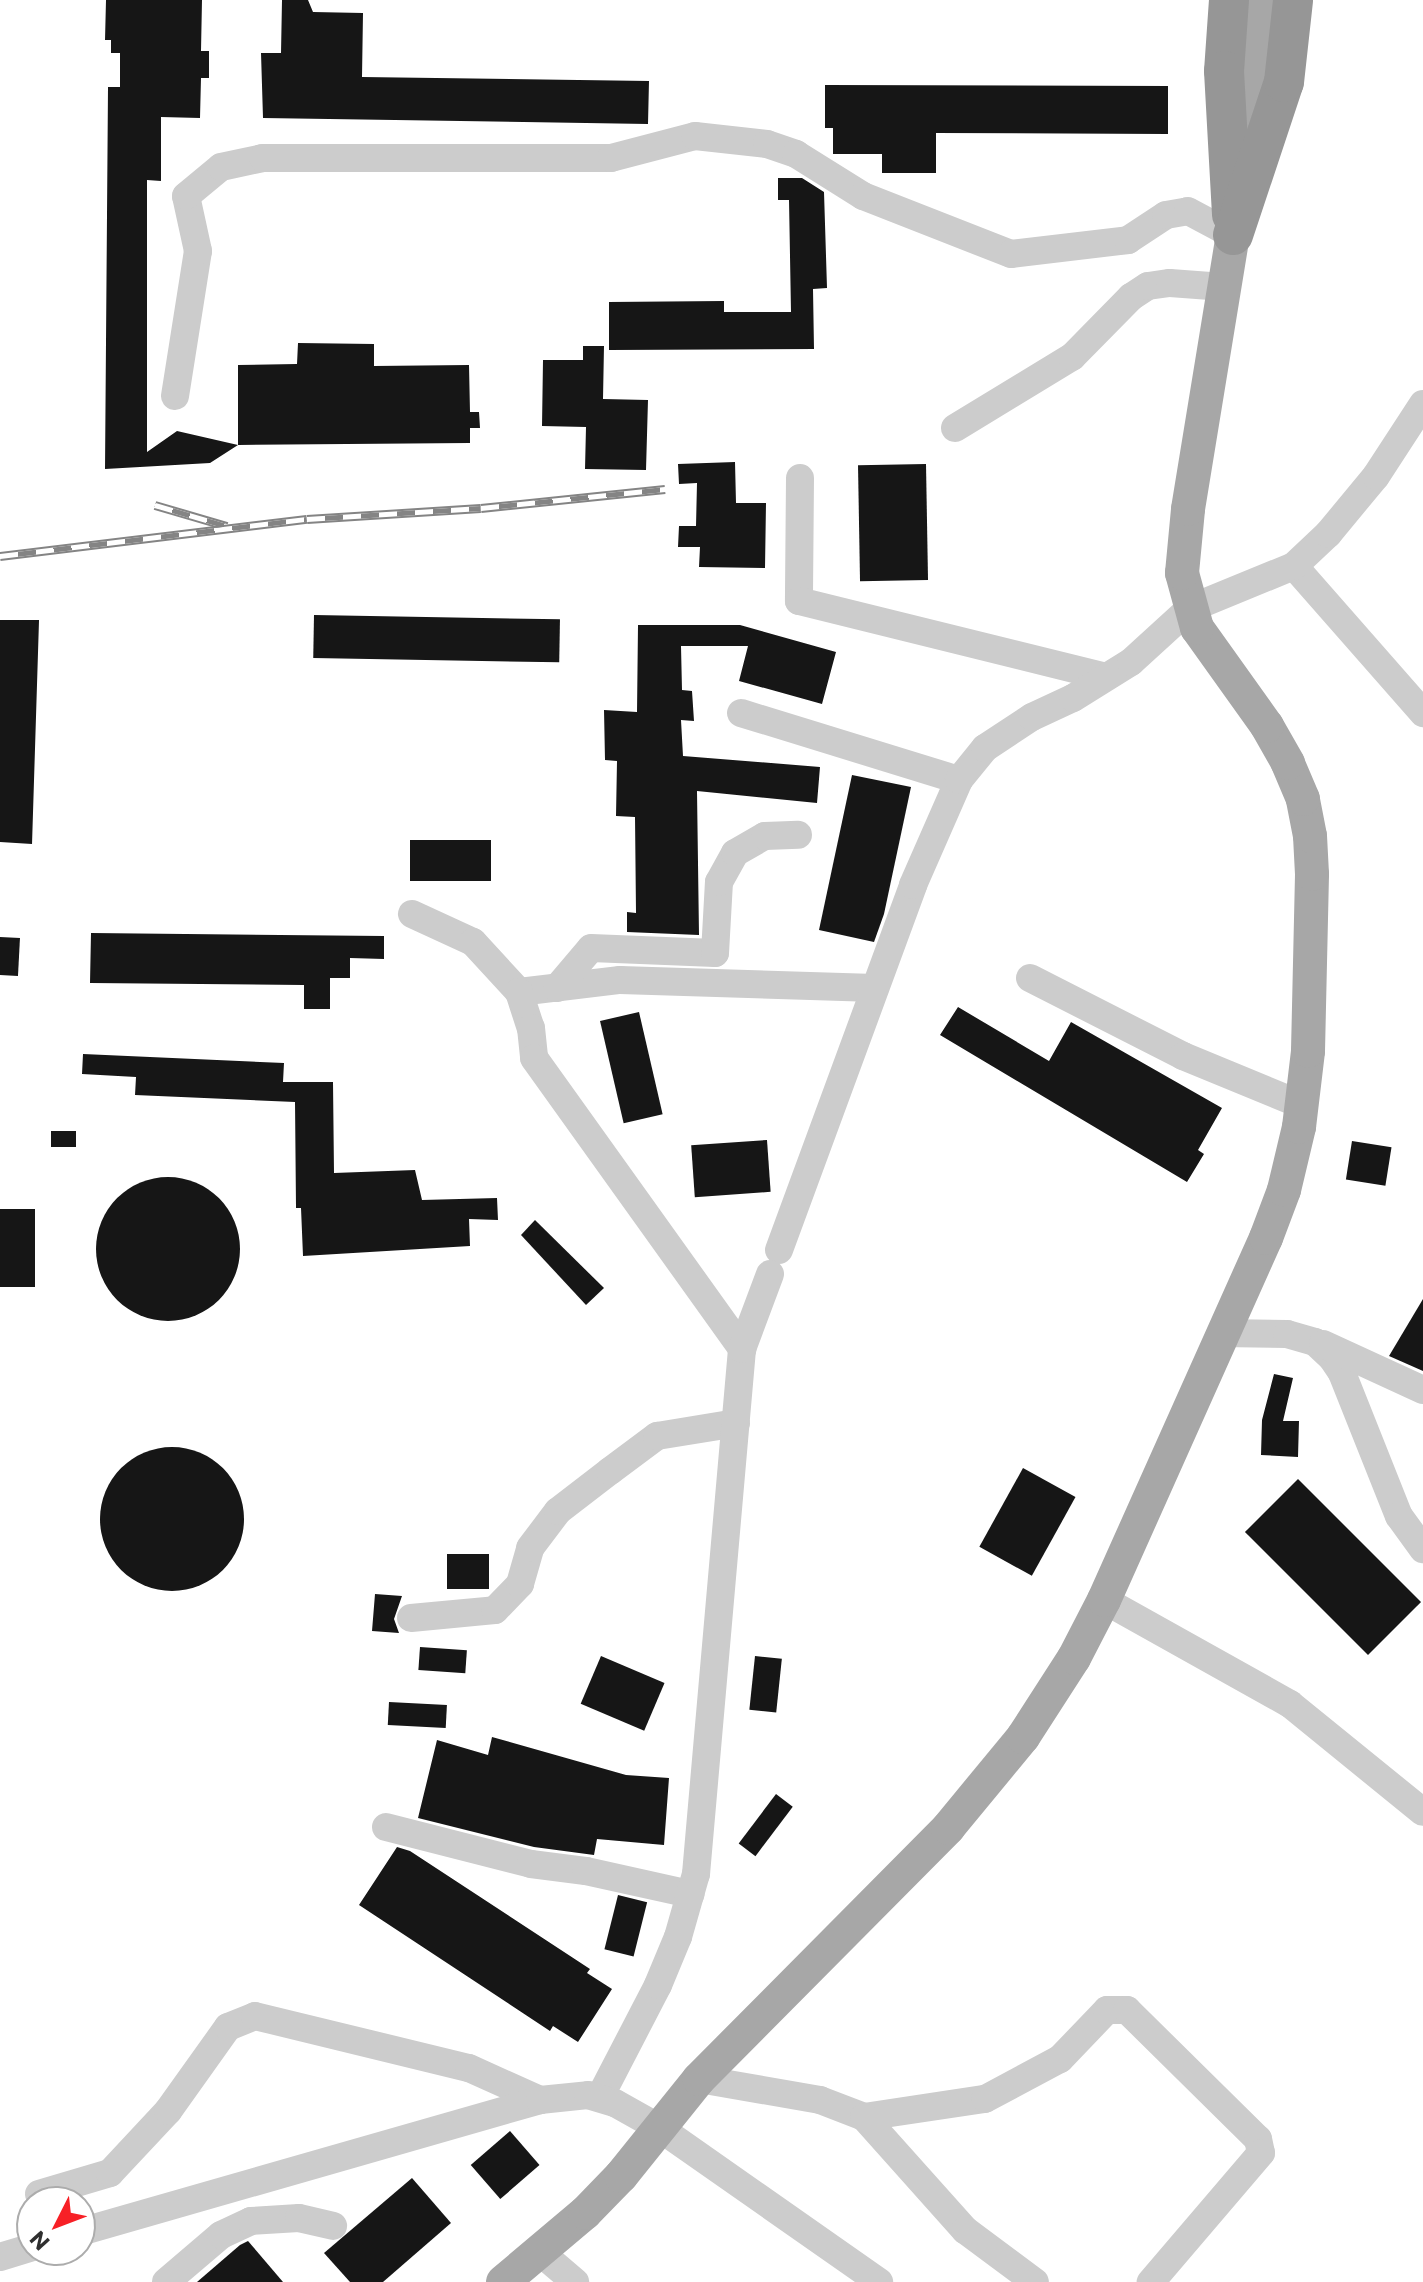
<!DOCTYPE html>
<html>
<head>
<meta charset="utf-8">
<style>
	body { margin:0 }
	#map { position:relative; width:1423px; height:2282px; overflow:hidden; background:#fff; font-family:Commissioner,sans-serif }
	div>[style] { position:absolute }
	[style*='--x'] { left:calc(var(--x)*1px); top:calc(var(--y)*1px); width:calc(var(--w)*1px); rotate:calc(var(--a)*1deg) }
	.building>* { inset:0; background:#161616; transform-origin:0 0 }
	.round { border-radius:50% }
	.minor>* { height:28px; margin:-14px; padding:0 14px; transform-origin:14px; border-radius:14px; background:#ccc }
	.major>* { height:34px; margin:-17px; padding:0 17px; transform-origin:17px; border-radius:17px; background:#a7a7a7 }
	.highway>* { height:40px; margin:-20px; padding:0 20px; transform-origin:20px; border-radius:20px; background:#969696 }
	.rail>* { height:9px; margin-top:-4.5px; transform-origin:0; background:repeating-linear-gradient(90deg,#fff 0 18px,#848484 0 36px); box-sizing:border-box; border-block:2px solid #848484 }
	span { translate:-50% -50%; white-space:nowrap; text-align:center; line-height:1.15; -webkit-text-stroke:8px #fff; paint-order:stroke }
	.north { position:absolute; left:16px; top:2186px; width:80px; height:80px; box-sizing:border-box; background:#fff; border:2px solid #acacac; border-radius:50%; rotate:228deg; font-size:22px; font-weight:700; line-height:32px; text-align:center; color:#2f2f2f }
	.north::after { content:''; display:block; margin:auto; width:28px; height:36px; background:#f72026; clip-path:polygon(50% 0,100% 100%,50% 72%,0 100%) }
</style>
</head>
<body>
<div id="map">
	<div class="building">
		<i style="clip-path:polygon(106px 0,202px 0,201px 51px,209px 51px,209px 78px,201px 78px,200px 118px,161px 117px,161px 181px,147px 180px,147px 452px,177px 431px,238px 445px,210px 463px,105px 469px,108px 87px,120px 87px,120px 53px,111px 53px,111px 40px,105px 40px)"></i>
		<i style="clip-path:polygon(282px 0,308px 0,313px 12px,363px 13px,362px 77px,649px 81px,648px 124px,263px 118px,261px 53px,281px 53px)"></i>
		<i style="clip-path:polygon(825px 85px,1168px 86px,1168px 134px,936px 133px,936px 173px,882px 173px,882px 154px,833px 154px,833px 128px,825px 128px)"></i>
		<i style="clip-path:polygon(778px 178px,802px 178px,824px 192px,827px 288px,813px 289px,814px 349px,609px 350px,609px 302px,724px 301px,724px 312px,791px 312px,789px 200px,778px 200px)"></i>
		<i style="clip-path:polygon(298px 343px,374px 344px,374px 366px,469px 365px,470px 412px,479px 412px,480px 428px,470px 428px,470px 443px,238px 445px,238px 365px,297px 364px)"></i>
		<i style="clip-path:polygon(583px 346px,604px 346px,603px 399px,648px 400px,646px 470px,585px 469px,586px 427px,542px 426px,543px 360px,583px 360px)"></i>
		<i style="clip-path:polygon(735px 462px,736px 503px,766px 503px,765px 568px,699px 567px,700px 547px,678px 547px,679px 526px,696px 526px,697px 483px,679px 484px,678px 464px)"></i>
		<i style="left:926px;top:464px;width:116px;height:68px;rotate:89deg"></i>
		<i style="left:314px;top:615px;width:246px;height:43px;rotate:1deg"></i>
		<i style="clip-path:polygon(0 620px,39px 620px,32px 844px,0 842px)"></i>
		<i style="clip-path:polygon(638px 625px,740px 625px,836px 652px,822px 704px,739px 681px,748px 646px,681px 646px,682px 690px,692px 691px,694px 721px,681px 720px,683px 756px,820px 767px,817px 803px,697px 791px,699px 935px,627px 932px,627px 912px,636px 913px,635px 817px,616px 816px,617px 761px,605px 760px,604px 710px,637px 712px)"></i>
		<i style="clip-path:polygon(852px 775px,911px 787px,884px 914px,874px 942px,819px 930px)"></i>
		<i style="left:491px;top:840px;width:41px;height:81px;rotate:90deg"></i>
		<i style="clip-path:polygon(91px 933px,384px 936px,384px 959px,350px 958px,350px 978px,330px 978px,330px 1009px,304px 1009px,304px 985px,90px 983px)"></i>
		<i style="left:0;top:937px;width:20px;height:38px;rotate:3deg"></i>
		<i style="clip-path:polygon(958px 1007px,1049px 1061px,1071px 1022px,1222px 1108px,1198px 1150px,1204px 1154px,1187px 1182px,940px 1035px)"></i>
		<i style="left:639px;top:1012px;width:105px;height:40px;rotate:77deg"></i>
		<i style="clip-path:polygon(83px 1054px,284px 1063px,283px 1082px,333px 1082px,334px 1173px,415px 1170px,422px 1200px,497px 1198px,498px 1220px,469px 1219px,470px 1246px,303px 1256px,301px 1208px,296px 1208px,295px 1102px,135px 1095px,136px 1077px,82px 1074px)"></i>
		<i style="left:51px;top:1131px;width:25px;height:16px"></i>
		<i style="left:767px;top:1140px;width:52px;height:76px;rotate:86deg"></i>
		<i style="left:1352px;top:1141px;width:40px;height:39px;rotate:9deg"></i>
		<i class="round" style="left:96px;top:1177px;width:144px;height:144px"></i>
		<i style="left:0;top:1209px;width:35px;height:78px"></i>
		<i style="clip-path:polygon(535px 1220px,604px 1288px,586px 1305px,521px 1235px)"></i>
		<i style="clip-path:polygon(1423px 1299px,1423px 1371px,1389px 1356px)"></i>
		<i style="clip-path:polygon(1274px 1374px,1293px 1378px,1283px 1421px,1299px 1421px,1298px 1457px,1261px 1455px,1262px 1420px)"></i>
		<i class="round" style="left:100px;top:1447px;width:144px;height:144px"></i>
		<i style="left:1023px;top:1468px;width:60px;height:90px;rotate:29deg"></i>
		<i style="left:1298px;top:1479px;width:174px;height:75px;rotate:45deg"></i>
		<i style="left:447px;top:1554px;width:42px;height:35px"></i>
		<i style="clip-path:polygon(375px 1594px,402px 1596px,394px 1619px,399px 1633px,372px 1631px)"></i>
		<i style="left:420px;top:1647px;width:47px;height:23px;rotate:4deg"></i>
		<i style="left:601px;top:1656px;width:69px;height:52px;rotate:23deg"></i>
		<i style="left:755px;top:1656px;width:27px;height:54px;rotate:6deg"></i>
		<i style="left:389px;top:1702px;width:58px;height:23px;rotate:3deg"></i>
		<i style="clip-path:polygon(492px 1737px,626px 1775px,669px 1778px,664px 1845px,597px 1839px,594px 1855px,534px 1847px,418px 1818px,437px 1740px,488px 1755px)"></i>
		<i style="left:776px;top:1794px;width:21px;height:62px;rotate:37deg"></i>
		<i style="clip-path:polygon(397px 1847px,410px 1851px,590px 1969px,587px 1973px,612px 1989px,578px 2042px,553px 2026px,550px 2031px,359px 1905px)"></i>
		<i style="left:618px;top:1895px;width:30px;height:56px;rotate:14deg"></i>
		<i style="left:510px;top:2131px;width:45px;height:52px;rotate:49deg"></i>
		<i style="clip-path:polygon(412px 2178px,451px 2223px,383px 2282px,350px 2282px,324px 2253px)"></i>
		<i style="clip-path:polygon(248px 2241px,283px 2282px,197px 2282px,240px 2245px)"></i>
	</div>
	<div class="minor">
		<i style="--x:175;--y:396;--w:147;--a:-81"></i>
		<i style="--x:198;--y:251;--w:56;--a:-102.3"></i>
		<i style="--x:186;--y:196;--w:45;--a:-39.6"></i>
		<i style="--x:221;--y:167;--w:43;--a:-12.1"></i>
		<i style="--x:263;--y:158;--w:348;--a:0"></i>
		<i style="--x:611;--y:158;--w:87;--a:-14.7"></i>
		<i style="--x:695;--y:136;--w:72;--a:6.3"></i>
		<i style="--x:767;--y:144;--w:31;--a:19"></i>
		<i style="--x:796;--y:154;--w:79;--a:32.1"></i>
		<i style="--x:863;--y:196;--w:159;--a:21.4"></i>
		<i style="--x:1011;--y:254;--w:118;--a:-6.8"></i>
		<i style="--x:1128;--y:240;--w:45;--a:-33.3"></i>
		<i style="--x:1166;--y:215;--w:22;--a:-10"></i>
		<i style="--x:1188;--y:211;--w:51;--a:28.1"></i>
		<i style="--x:955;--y:428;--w:137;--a:-31.3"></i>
		<i style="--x:1072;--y:357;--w:84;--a:-45.5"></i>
		<i style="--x:1131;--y:297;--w:20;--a:-33"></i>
		<i style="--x:1148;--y:286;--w:22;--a:-8"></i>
		<i style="--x:1170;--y:283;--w:54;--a:4.2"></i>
		<i style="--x:800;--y:478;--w:123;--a:90.5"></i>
		<i style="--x:799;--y:601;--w:316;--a:13.9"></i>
		<i style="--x:1294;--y:566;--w:196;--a:48.7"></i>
		<i style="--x:741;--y:713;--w:228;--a:17.1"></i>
		<i style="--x:412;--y:914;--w:67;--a:24.7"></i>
		<i style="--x:473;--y:942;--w:68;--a:47.4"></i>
		<i style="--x:519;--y:992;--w:102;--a:-6.8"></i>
		<i style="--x:620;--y:980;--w:255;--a:1.8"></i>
		<i style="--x:1030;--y:978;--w:172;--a:27"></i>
		<i style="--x:1183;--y:1056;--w:129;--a:22.4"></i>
		<i style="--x:557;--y:988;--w:52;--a:-49.6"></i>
		<i style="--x:591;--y:948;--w:124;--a:2.3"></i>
		<i style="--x:715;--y:953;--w:71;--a:-86.8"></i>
		<i style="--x:719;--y:882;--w:33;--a:-61"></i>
		<i style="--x:735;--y:853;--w:34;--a:-30"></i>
		<i style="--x:765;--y:836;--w:33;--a:-2"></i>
		<i style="--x:519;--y:992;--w:38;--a:72"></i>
		<i style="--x:531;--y:1028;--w:30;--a:84"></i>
		<i style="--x:534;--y:1058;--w:358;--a:54.4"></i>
		<i style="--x:779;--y:1250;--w:389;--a:-69.8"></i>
		<i style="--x:913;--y:885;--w:115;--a:-66.3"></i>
		<i style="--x:959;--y:780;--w:41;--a:-50.9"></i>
		<i style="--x:985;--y:748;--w:56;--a:-33.4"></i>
		<i style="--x:1032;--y:717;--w:45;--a:-24.9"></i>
		<i style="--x:1073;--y:698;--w:68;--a:-31.8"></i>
		<i style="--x:1131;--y:662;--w:79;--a:-42.4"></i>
		<i style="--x:1189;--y:609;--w:113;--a:-22.3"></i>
		<i style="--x:1294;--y:566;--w:47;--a:-43.3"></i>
		<i style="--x:1328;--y:534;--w:75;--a:-50.4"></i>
		<i style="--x:1376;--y:476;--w:86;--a:-56.9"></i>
		<i style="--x:1221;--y:1333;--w:66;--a:0.9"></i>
		<i style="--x:1287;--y:1334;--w:29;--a:16"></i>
		<i style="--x:1315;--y:1342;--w:23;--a:43"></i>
		<i style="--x:1332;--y:1358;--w:18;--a:56"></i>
		<i style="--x:1342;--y:1373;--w:154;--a:68.3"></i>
		<i style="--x:1399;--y:1516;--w:41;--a:54"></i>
		<i style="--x:1323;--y:1344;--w:110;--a:24.7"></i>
		<i style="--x:1104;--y:1600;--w:213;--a:29.2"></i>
		<i style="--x:1290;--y:1704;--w:171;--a:39.1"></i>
		<i style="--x:411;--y:1618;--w:84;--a:-5.4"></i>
		<i style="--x:495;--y:1610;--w:36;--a:-46"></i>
		<i style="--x:520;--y:1584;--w:37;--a:-74"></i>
		<i style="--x:530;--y:1548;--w:46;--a:-52.9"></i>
		<i style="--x:558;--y:1511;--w:66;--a:-37.6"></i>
		<i style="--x:610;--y:1471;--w:59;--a:-36.7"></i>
		<i style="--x:657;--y:1436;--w:80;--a:-9.3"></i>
		<i style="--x:386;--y:1827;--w:150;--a:14.3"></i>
		<i style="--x:531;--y:1864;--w:55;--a:7.3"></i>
		<i style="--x:586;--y:1871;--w:107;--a:12.5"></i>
		<i style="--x:699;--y:2079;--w:123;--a:9.8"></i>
		<i style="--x:820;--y:2100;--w:47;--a:21.1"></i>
		<i style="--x:864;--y:2117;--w:122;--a:-8.5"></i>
		<i style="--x:985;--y:2099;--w:85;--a:-28.1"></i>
		<i style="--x:1060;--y:2059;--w:68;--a:-46.2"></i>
		<i style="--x:1107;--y:2010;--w:20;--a:0"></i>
		<i style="--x:1127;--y:2010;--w:184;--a:44.6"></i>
		<i style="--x:1258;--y:2139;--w:14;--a:78"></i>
		<i style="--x:1261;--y:2153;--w:170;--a:130.5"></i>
		<i style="--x:600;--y:2097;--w:126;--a:-62.6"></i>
		<i style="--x:658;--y:1985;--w:52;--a:-67.4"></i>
		<i style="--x:678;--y:1937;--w:66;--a:-74.1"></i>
		<i style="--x:696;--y:1874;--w:527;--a:-84.99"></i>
		<i style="--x:742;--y:1349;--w:80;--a:-69.5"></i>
		<i style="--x:864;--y:2117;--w:152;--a:48.2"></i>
		<i style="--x:965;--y:2230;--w:87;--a:36.6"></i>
		<i style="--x:39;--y:2194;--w:74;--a:-16.5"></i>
		<i style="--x:110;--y:2173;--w:85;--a:-46.9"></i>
		<i style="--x:168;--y:2111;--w:103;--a:-54.5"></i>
		<i style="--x:228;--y:2027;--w:29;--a:-22"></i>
		<i style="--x:255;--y:2016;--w:220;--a:13.7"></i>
		<i style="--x:469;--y:2068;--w:78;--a:24.3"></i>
		<i style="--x:80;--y:2232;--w:479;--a:-16"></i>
		<i style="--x:540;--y:2100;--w:48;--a:-5.9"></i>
		<i style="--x:588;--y:2095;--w:28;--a:17"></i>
		<i style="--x:615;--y:2103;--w:49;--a:29.2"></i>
		<i style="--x:658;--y:2127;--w:270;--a:35"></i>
		<i style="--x:541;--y:2253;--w:45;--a:40.5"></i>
		<i style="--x:0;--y:2257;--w:34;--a:-17"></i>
		<i style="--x:166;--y:2282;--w:72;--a:-40.5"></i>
		<i style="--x:221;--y:2235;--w:33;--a:-25"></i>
		<i style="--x:251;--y:2221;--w:48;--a:-3.6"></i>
		<i style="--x:299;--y:2218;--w:35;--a:13"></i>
	</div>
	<div class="major">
		<i style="--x:1244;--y:162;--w:163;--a:-83"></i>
		<i style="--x:503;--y:2282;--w:107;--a:-40.1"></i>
		<i style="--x:585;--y:2213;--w:52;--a:-45.8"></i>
		<i style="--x:621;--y:2176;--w:124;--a:-51.2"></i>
		<i style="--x:699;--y:2079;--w:354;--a:-45.2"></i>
		<i style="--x:948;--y:1828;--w:118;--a:-50.5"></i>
		<i style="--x:1023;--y:1737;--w:94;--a:-57.2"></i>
		<i style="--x:1074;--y:1658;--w:65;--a:-62.7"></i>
		<i style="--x:1104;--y:1600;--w:397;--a:-65.9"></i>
		<i style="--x:1266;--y:1238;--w:51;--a:-69.4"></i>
		<i style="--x:1284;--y:1190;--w:65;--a:-76.6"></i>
		<i style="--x:1299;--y:1127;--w:77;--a:-83.2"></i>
		<i style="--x:1308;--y:1051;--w:177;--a:-88.7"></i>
		<i style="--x:1312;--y:874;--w:38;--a:-93"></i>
		<i style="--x:1310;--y:836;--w:38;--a:-101"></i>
		<i style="--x:1303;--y:799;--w:39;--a:-113"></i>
		<i style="--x:1288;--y:763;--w:43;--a:-119.6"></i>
		<i style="--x:1267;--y:726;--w:120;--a:-125.5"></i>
		<i style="--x:1197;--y:628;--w:57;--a:-105.3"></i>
		<i style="--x:1182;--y:573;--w:64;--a:-84.6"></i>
		<i style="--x:1188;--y:509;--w:302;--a:-80.7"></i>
	</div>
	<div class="highway">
		<i style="--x:1229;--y:0;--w:71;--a:94"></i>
		<i style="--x:1224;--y:71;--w:144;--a:86.8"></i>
		<i style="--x:1233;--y:235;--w:161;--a:-71.6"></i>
		<i style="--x:1284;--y:82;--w:82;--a:-83.7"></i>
	</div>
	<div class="rail">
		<i style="--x:155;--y:505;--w:75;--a:16.3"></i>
		<i style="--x:0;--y:556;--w:309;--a:-6.9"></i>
		<i style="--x:307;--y:519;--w:174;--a:-3.6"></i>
		<i style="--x:481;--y:508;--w:185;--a:-5.9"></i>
	</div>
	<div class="north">N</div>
</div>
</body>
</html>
